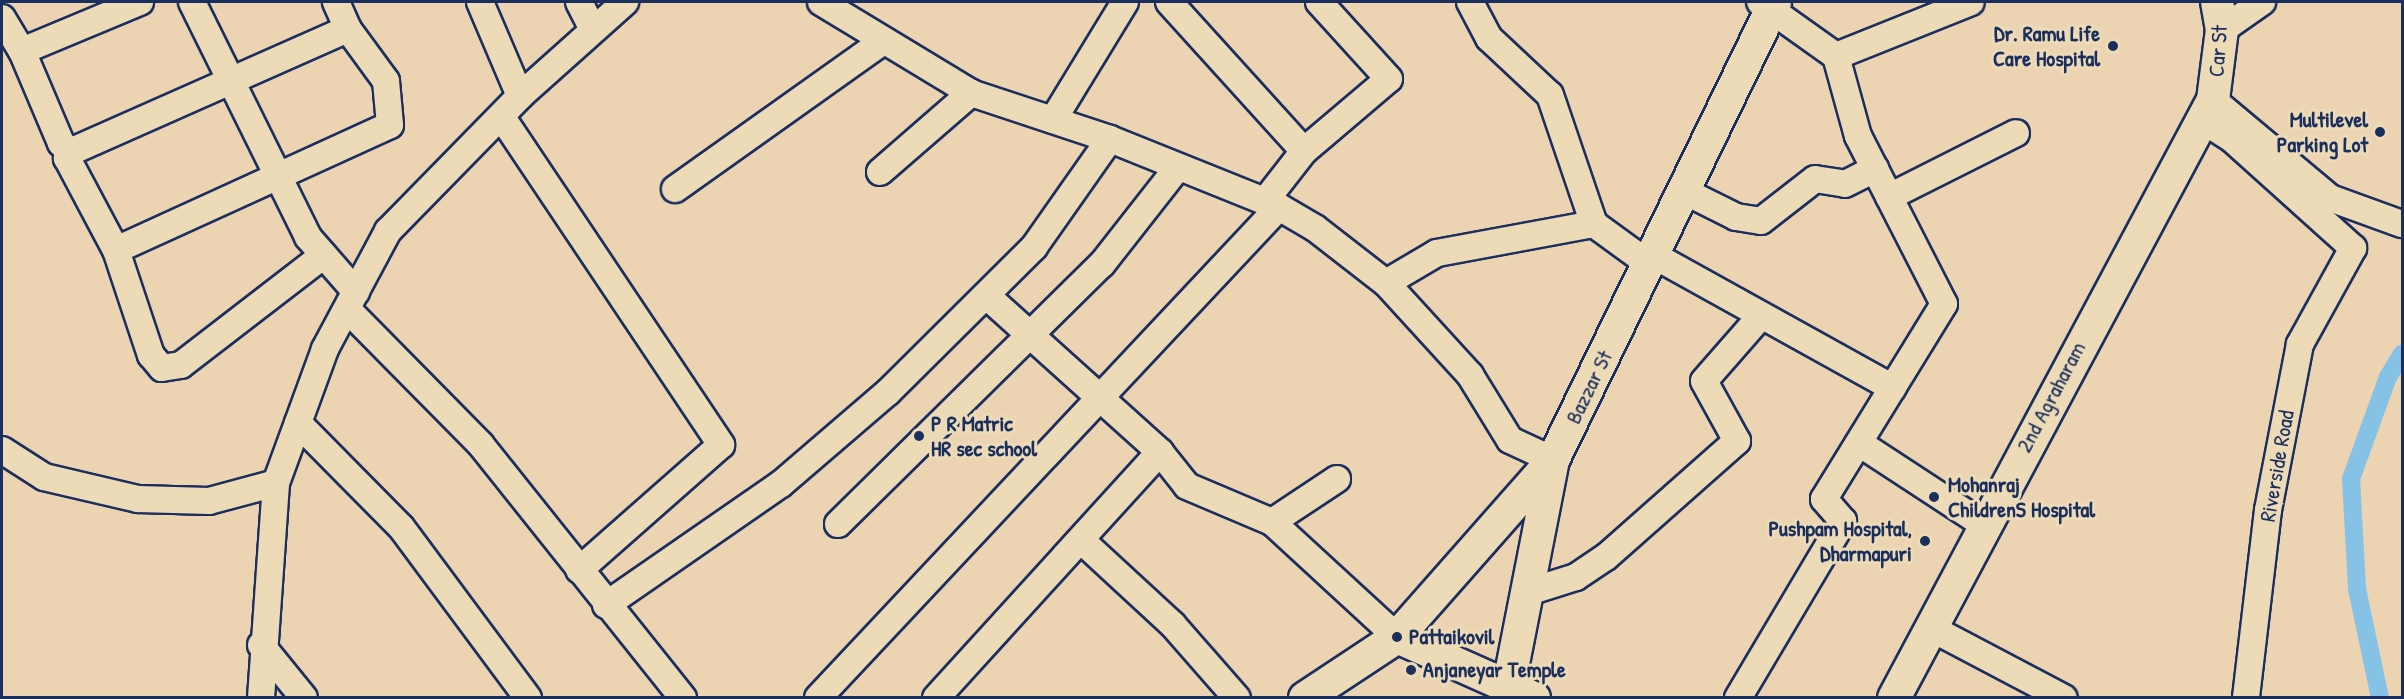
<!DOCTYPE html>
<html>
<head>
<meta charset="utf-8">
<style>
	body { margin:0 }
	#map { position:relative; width:2404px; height:699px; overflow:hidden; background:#ecd3b2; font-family:"Patrick Hand",sans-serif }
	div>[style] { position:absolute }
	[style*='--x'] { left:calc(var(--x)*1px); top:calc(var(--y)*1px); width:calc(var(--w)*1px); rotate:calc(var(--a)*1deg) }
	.canal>* { height:18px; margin:-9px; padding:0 9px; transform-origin:9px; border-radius:9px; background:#86c1e6 }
	.roads { filter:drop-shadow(2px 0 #1b2f5e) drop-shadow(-2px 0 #1b2f5e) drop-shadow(0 2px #1b2f5e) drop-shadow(0 -2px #1b2f5e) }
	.minor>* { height:26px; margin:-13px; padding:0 13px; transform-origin:13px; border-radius:13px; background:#eddbb8 }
	.major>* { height:32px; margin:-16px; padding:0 16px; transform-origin:16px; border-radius:16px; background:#eddbb8 }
	.dots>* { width:16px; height:16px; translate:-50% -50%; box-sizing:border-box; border:3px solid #eddbb8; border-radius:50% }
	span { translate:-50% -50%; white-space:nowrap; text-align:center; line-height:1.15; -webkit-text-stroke:6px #eddbb8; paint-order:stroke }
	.poi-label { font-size:22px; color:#1b2f5e; font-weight:700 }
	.right { translate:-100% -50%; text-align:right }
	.left { translate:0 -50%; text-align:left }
	.street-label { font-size:22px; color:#1b2f5e }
	.frame { position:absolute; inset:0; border:3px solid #1b2f5e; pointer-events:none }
</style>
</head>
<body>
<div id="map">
	<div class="canal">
		<i style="--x:2380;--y:698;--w:111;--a:-101.9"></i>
		<i style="--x:2357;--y:589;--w:110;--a:-93.1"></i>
		<i style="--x:2351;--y:479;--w:109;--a:-70.1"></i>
		<i style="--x:2388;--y:377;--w:27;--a:-59"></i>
	</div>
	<div class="roads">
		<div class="minor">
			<i style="--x:192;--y:2;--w:262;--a:63.7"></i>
			<i style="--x:308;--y:237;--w:73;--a:48.9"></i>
			<i style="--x:480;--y:2;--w:102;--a:66.9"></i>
			<i style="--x:579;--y:2;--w:31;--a:63"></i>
			<i style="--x:821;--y:2;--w:175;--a:31.2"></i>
			<i style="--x:971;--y:93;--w:146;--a:18.3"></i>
			<i style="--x:1110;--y:139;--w:182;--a:21.9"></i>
			<i style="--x:1279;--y:207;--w:42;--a:30.3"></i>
			<i style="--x:1315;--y:228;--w:90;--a:37.8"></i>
			<i style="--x:1386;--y:283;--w:125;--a:47.6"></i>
			<i style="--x:1470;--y:375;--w:76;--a:58.4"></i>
			<i style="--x:1510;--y:440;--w:47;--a:24.9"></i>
			<i style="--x:1169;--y:2;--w:201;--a:47.8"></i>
			<i style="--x:1304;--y:151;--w:63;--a:128"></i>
			<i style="--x:1470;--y:2;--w:41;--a:62.2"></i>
			<i style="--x:1489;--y:38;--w:83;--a:43.1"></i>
			<i style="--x:1550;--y:95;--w:136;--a:71.2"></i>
			<i style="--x:1594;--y:224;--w:68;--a:36"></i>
			<i style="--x:2;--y:18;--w:39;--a:59"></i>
			<i style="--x:22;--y:51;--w:128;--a:-22.6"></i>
			<i style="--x:2222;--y:30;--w:49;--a:-35"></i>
			<i style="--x:22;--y:51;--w:100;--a:67"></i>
			<i style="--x:61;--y:143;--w:13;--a:45"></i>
			<i style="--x:1836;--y:56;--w:145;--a:-21.8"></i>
			<i style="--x:2213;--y:100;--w:153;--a:39.9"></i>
			<i style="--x:2330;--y:198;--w:77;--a:19.9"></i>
			<i style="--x:501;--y:116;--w:396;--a:56.2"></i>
			<i style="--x:721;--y:445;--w:189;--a:138.6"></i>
			<i style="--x:2201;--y:119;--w:37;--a:33"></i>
			<i style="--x:2232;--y:139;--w:163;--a:42"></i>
			<i style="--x:2353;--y:248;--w:110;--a:118.9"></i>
			<i style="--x:2300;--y:344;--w:169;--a:100.9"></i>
			<i style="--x:2268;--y:510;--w:189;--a:96.7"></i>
			<i style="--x:1053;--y:120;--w:138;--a:-58.6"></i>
			<i style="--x:1304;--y:151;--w:111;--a:-40.3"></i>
			<i style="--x:1389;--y:79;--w:104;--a:-132.3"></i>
			<i style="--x:70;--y:152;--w:7;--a:117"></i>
			<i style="--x:67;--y:158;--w:104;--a:62"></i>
			<i style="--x:116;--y:250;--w:111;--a:71.6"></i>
			<i style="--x:151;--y:355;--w:17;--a:50"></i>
			<i style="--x:162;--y:368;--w:19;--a:-9"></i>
			<i style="--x:181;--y:365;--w:180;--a:-37.6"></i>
			<i style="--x:70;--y:152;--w:304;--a:-23.9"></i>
			<i style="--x:880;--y:172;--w:121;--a:-41"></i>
			<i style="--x:675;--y:189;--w:254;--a:-35.4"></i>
			<i style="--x:1684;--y:191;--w:58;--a:26.6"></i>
			<i style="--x:1736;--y:217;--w:25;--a:9"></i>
			<i style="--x:1761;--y:221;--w:68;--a:-37.9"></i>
			<i style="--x:1815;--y:179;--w:30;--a:9"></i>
			<i style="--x:1845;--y:184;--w:34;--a:-27"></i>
			<i style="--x:1889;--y:197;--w:142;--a:-26.7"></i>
			<i style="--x:116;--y:250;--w:301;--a:-24.5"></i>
			<i style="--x:390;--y:125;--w:44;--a:-95.2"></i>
			<i style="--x:386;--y:81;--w:64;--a:-126.2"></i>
			<i style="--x:348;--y:29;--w:30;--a:-114"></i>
			<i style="--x:1653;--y:255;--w:274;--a:29"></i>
			<i style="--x:1386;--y:283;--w:59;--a:-30.5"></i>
			<i style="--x:1437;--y:253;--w:160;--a:-10.5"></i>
			<i style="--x:988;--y:297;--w:232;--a:42"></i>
			<i style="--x:1160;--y:452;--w:43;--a:51.5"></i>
			<i style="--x:1187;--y:486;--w:92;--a:23"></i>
			<i style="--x:1272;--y:522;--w:170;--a:42.6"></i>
			<i style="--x:347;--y:309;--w:191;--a:45.4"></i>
			<i style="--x:481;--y:445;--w:324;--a:51.4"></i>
			<i style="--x:298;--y:423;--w:146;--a:45.3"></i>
			<i style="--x:401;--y:527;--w:213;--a:53.4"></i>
			<i style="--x:1859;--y:443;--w:148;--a:33.2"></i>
			<i style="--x:2;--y:450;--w:50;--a:32.7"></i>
			<i style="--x:44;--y:477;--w:97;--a:13.2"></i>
			<i style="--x:138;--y:499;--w:71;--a:1.6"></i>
			<i style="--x:209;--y:501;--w:69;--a:-15"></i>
			<i style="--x:1272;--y:522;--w:78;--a:-33.5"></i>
			<i style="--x:838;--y:524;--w:371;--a:-44.6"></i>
			<i style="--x:1102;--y:264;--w:123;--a:-51.9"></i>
			<i style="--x:1081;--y:540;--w:125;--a:42.7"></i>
			<i style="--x:1173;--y:625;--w:97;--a:48.8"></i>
			<i style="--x:1525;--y:593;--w:53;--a:-17.4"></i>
			<i style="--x:1576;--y:577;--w:36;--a:-34"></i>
			<i style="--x:1606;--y:557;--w:175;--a:-41.5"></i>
			<i style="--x:1737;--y:441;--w:68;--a:-118.8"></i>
			<i style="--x:1704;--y:381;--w:86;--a:-48.8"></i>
			<i style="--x:606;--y:605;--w:213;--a:-34.7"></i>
			<i style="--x:781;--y:484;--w:141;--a:-40.7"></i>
			<i style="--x:888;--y:392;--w:206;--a:-44.8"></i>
			<i style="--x:1034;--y:247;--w:132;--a:-54.9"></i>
			<i style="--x:1931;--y:628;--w:150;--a:27.8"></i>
			<i style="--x:261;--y:645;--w:68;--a:50.9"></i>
			<i style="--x:261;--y:698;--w:216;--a:-86"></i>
			<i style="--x:276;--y:483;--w:143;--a:-69.9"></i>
			<i style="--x:325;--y:349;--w:134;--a:-61.9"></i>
			<i style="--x:388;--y:231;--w:189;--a:-45.6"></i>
			<i style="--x:520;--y:96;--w:141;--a:-41.8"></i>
			<i style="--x:818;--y:698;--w:673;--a:-46.8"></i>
			<i style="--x:936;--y:698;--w:333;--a:-47.7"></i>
			<i style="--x:1738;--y:698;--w:206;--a:-59.3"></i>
			<i style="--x:1843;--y:521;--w:29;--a:-131"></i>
			<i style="--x:1824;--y:499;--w:229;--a:-58.4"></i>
			<i style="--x:1944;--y:304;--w:189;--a:-117.1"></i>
			<i style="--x:1858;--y:136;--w:83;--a:-105.4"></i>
			<i style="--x:1836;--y:56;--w:93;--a:-144.6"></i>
		</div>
		<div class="major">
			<i style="--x:1397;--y:637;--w:150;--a:24"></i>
			<i style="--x:1509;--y:684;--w:224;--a:-78.9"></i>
			<i style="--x:1305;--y:698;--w:110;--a:-33.5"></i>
			<i style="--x:1397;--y:637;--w:236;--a:-48.6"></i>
			<i style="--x:1553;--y:460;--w:509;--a:-64.14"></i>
			<i style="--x:1894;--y:698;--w:678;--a:-61.92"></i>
			<i style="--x:2213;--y:100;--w:71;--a:-82.7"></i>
			<i style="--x:2222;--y:30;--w:28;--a:-100"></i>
		</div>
	</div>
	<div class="dots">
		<i style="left:2113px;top:46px;background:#1b2f5e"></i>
		<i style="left:2380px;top:132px;background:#1b2f5e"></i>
		<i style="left:919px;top:436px;background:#1b2f5e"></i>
		<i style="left:1934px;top:497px;background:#1b2f5e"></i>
		<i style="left:1925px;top:541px;background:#1b2f5e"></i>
		<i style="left:1397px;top:637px;background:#1b2f5e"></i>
		<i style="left:1411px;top:670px;background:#1b2f5e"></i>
	</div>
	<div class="poi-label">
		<span class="right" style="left:2100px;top:46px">Dr. Ramu Life<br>Care Hospital</span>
		<span class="right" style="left:2368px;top:132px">Multilevel<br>Parking Lot</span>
		<span class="left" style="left:931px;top:436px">P R Matric<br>HR sec school</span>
		<span class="left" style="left:1948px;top:497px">Mohanraj<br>ChildrenS Hospital</span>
		<span class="right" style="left:1912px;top:541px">Pushpam Hospital,<br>Dharmapuri</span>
		<span class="left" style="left:1409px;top:637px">Pattaikovil</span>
		<span class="left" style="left:1423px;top:670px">Anjaneyar Temple</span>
	</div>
	<div class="street-label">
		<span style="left:2218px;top:51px;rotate:-86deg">Car St</span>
		<span style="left:1589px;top:387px;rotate:-64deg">Bazzar St</span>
		<span style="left:2051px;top:397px;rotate:-62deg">2nd Agraharam</span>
		<span style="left:2277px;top:466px;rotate:-80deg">Riverside Road</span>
	</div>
	<div class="frame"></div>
</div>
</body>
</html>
